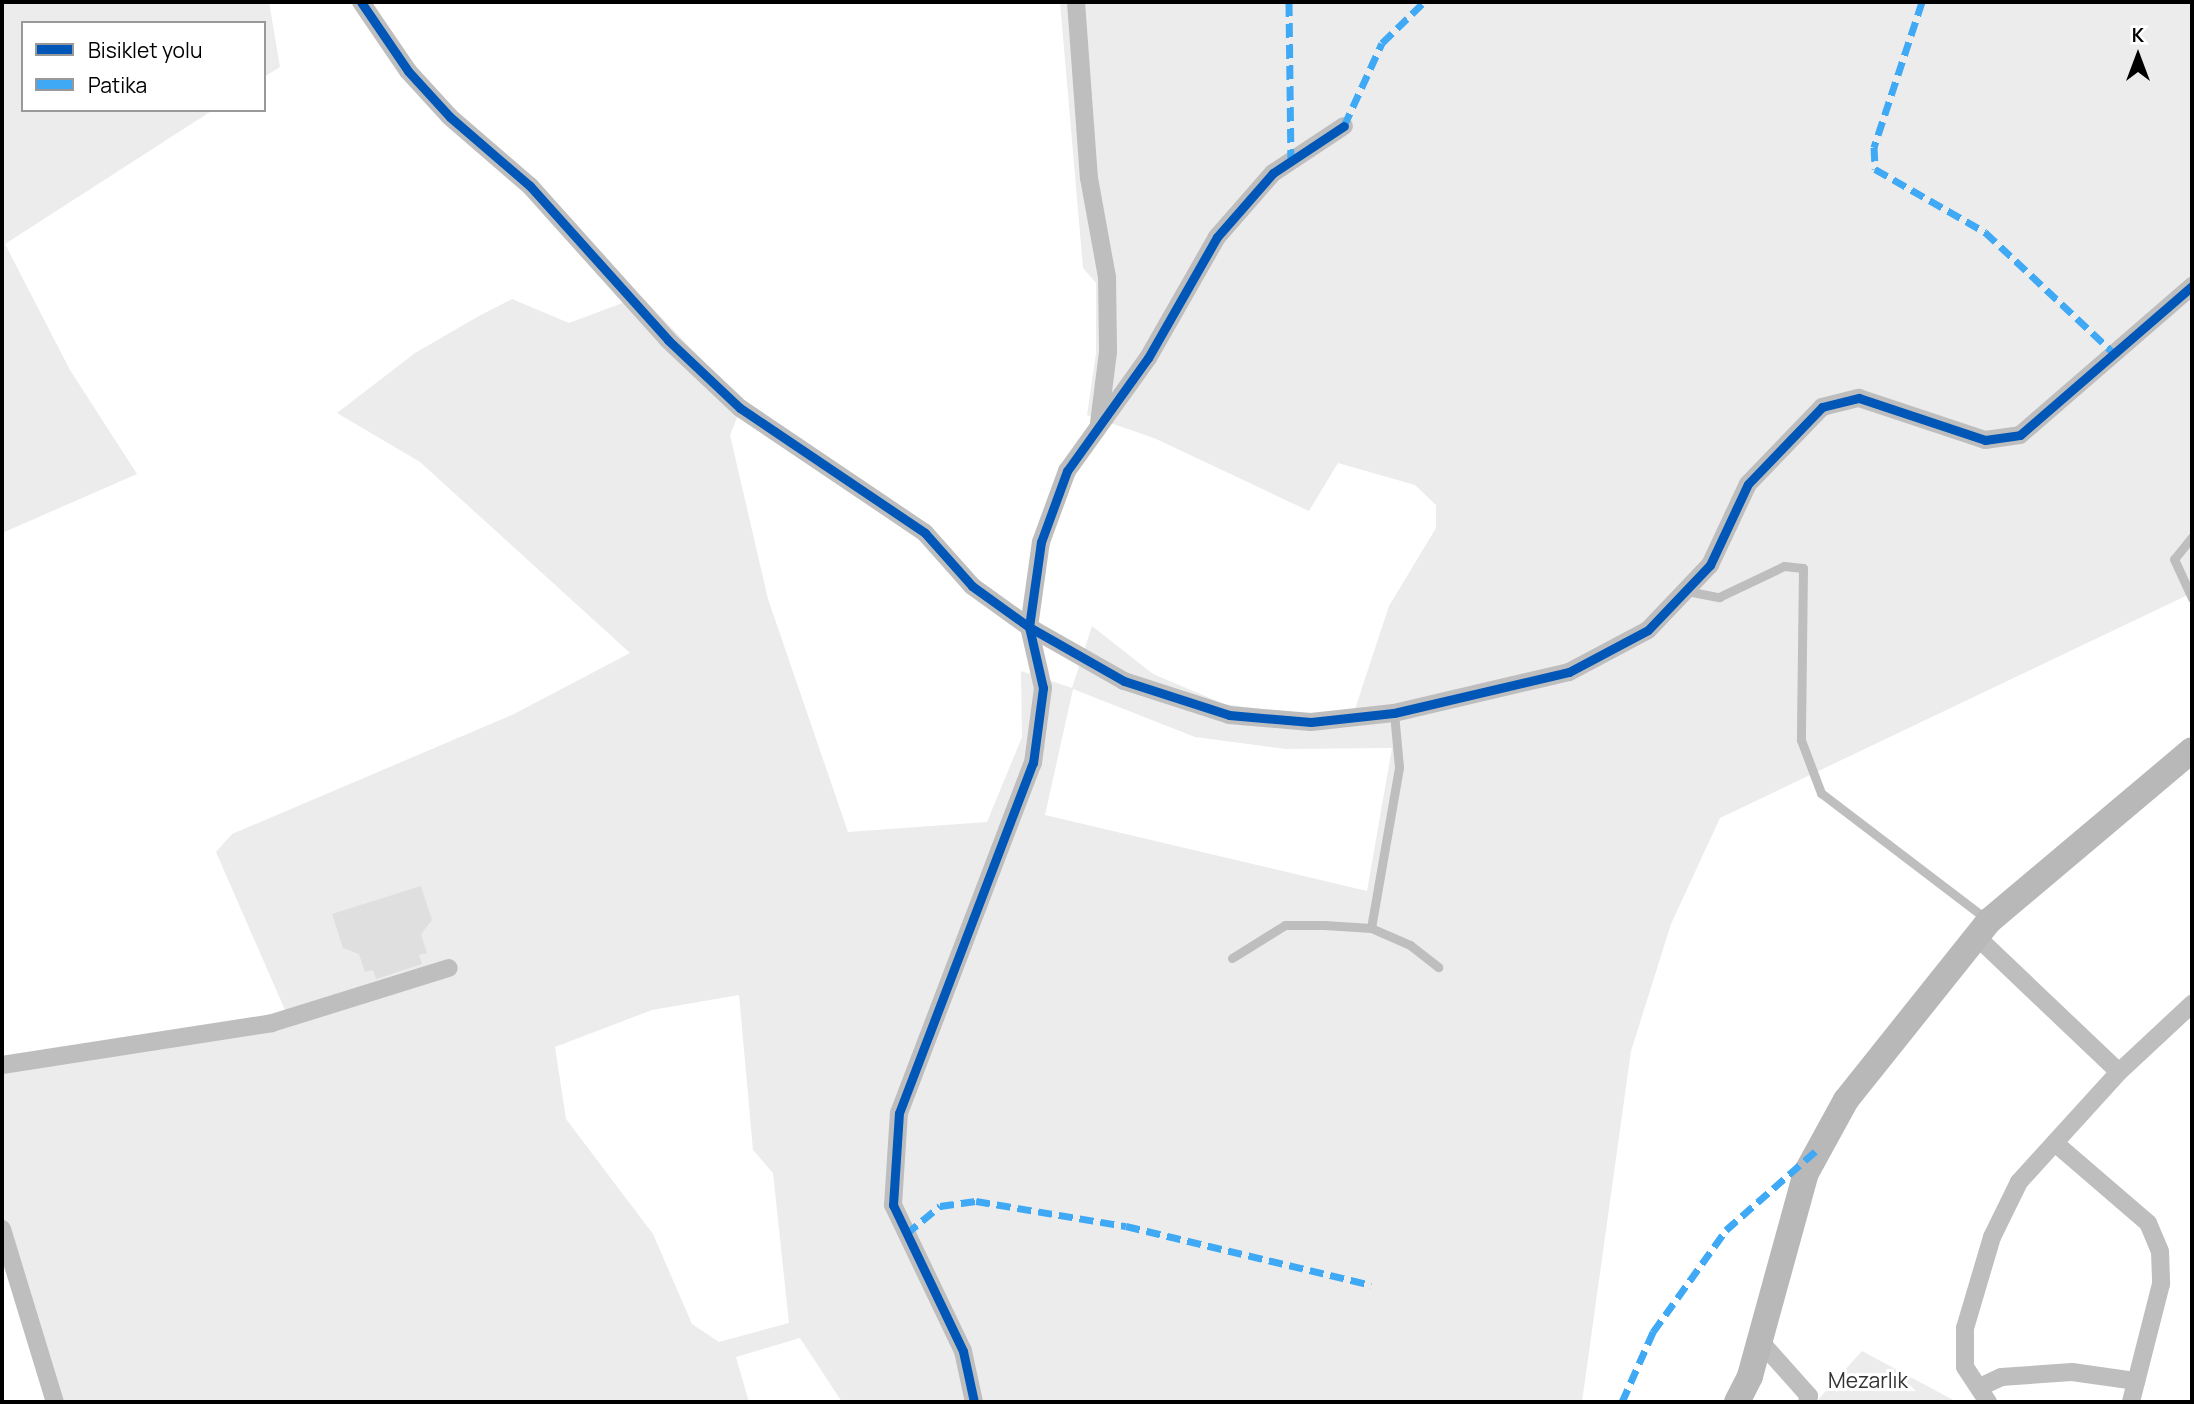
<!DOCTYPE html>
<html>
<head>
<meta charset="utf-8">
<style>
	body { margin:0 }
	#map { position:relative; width:2194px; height:1404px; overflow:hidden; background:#fff; font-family:Manrope,sans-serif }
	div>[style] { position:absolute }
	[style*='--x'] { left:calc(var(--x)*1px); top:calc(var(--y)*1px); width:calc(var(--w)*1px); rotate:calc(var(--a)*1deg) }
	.green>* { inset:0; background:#ececec }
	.building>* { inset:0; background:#dfdfdf }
	.lane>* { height:9px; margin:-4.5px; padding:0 4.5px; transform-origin:4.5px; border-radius:4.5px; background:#bebebe }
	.street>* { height:18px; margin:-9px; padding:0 9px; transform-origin:9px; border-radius:9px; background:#bebebe }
	.secondary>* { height:26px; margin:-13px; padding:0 13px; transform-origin:13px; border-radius:13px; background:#b8b8b8 }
	.quiet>* { height:7px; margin-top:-3.5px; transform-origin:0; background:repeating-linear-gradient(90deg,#3fa9f5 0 14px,transparent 0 21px) }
	.cycleway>* { height:9px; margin:-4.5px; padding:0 4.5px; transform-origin:4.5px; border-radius:4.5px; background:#0057b8 }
	span { translate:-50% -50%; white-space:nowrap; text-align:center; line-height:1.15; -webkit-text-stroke:6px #fff; paint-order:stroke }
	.park-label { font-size:21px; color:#333 }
	.frame { position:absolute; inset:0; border:4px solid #000; pointer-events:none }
	.legend { position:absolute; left:21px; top:21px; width:245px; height:91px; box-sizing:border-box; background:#fff; border:2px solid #999; margin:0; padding:9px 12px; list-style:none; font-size:21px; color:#000 }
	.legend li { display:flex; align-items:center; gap:14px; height:35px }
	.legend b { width:35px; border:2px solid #999 }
	.north { position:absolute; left:2103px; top:21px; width:70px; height:70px; -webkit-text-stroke:5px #fff; paint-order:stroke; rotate:0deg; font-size:19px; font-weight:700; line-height:28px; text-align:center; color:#000 }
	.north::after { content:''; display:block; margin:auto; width:24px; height:32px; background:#000; clip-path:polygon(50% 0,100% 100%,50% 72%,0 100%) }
</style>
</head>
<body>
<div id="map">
	<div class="green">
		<i style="clip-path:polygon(2px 2px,269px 2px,280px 67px,264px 77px,264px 23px,23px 23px,23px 110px,213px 110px,5px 244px,70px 370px,137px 474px,2px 533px)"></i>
		<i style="clip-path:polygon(evenodd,1060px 2px,2192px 2px,2192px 593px,1720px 818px,1671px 924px,1631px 1051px,1582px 1402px,842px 1402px,800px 1338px,736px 1357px,749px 1402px,56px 1402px,2px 1234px,2px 1067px,288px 1017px,216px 852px,232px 834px,512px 715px,630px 653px,420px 462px,337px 413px,415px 353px,479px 316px,512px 299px,569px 323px,641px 296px,743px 403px,730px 435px,768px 599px,848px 832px,987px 822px,1022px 737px,1021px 671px,1072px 688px,1092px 626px,1153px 674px,1224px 704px,1303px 715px,1355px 709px,1389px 606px,1436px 528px,1436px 505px,1415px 485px,1338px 463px,1309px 511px,1154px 438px,1087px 415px,1096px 353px,1096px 283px,1083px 268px,1060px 2px,1073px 689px,1195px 737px,1286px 749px,1392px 748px,1367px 891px,1045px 815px,1073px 689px,1060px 2px,739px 995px,753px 1150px,773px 1173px,789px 1323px,719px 1342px,692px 1324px,653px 1234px,566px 1119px,555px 1047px,652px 1010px,739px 995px)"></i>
		<i style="clip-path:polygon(1862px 1351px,1957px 1402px,1816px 1402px)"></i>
	</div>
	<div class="building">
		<i style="clip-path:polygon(421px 886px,432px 920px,421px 934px,427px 953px,419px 955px,422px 964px,376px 979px,373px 970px,365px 972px,359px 954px,343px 948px,332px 914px)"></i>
	</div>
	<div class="lane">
		<i style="--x:2192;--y:537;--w:28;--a:129"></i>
		<i style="--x:2174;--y:559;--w:43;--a:65.2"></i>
		<i style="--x:1687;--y:591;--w:33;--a:11"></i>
		<i style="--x:1719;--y:597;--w:72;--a:-25.5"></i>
		<i style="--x:1784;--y:566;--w:19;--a:6"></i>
		<i style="--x:1803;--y:568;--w:172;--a:90.7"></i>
		<i style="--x:1801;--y:740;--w:57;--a:69.3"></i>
		<i style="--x:1821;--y:793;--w:210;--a:37.3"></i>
		<i style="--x:1371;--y:928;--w:163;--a:-80.1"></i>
		<i style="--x:1399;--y:767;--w:54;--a:-95.3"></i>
		<i style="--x:1232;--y:958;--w:62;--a:-31.9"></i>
		<i style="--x:1285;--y:925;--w:39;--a:0"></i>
		<i style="--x:1324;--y:925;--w:47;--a:3.7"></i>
		<i style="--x:1371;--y:928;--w:43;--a:23.6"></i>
		<i style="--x:1410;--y:945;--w:36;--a:38"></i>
	</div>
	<div class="street">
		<i style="--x:361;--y:2;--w:83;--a:55.7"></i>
		<i style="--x:408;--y:71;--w:62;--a:47.6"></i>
		<i style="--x:450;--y:117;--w:106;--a:40.8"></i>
		<i style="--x:530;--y:186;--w:207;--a:48.1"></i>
		<i style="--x:668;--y:340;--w:99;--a:43.4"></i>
		<i style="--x:740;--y:408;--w:223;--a:34"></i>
		<i style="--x:925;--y:533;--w:71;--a:48.4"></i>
		<i style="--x:972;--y:586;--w:70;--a:35.7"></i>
		<i style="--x:1029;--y:627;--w:109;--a:29.6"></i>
		<i style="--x:1124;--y:681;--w:110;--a:17.9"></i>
		<i style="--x:1229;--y:715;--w:82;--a:4.9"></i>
		<i style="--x:1311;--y:722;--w:83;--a:-6.2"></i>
		<i style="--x:1394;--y:713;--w:180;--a:-13.2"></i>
		<i style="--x:1569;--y:672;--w:89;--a:-28"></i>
		<i style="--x:1648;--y:630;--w:90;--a:-46.4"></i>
		<i style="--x:1710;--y:565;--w:89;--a:-64.9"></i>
		<i style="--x:1748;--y:484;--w:107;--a:-46.1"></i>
		<i style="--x:1822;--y:407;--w:38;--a:-14"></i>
		<i style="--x:1859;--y:398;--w:133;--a:18.4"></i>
		<i style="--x:1985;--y:440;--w:35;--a:-8"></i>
		<i style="--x:2020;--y:435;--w:228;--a:-40.9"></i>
		<i style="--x:1076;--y:2;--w:176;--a:85.8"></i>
		<i style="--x:1089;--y:178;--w:101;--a:79.7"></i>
		<i style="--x:1107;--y:277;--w:75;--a:89.2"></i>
		<i style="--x:1108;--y:352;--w:72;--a:97.2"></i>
		<i style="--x:1976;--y:936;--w:197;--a:43.6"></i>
		<i style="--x:2119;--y:1072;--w:149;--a:132.3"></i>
		<i style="--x:2019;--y:1182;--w:61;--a:116.1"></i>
		<i style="--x:1992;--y:1237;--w:95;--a:106.5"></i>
		<i style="--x:1965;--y:1328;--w:39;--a:90"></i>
		<i style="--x:1965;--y:1367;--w:42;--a:56.7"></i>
		<i style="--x:2;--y:1065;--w:273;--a:-8.8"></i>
		<i style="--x:272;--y:1023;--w:185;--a:-17.3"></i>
		<i style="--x:2119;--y:1072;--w:100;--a:-43"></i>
		<i style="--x:2055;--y:1143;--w:123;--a:40.7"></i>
		<i style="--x:2148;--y:1223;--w:30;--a:67"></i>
		<i style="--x:2160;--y:1251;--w:33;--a:88"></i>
		<i style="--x:2161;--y:1284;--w:122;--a:104.3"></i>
		<i style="--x:2;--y:1229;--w:181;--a:73"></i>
		<i style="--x:1759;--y:1340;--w:75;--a:48.2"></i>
		<i style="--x:1809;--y:1396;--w:6;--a:108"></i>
		<i style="--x:1980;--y:1387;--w:23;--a:-25"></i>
		<i style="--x:2001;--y:1377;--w:71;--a:-4"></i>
		<i style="--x:2072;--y:1372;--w:65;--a:8"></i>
		<i style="--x:974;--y:1402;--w:52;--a:-102.2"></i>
		<i style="--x:963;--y:1351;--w:162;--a:-115.6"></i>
		<i style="--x:893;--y:1205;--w:92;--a:-86.3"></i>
		<i style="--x:899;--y:1113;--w:375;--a:-69.1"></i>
		<i style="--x:1033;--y:763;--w:76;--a:-82.4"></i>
		<i style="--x:1043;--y:688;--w:63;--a:-102.9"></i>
		<i style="--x:1029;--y:627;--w:86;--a:-82"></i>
		<i style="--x:1041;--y:542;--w:76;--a:-69.9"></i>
		<i style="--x:1067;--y:471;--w:139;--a:-54.4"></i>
		<i style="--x:1148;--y:358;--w:139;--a:-60.3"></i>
		<i style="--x:1217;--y:237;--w:85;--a:-48.8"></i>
		<i style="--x:1273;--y:173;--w:85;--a:-33.5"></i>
	</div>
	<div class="secondary">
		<i style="--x:1737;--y:1402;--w:29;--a:-63"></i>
		<i style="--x:1750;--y:1376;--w:211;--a:-74.6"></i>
		<i style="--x:1806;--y:1173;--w:83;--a:-61.3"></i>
		<i style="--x:1846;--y:1100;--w:229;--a:-51.4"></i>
		<i style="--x:1989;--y:921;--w:265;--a:-40.1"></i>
	</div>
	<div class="quiet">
		<i style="--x:1289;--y:2;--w:159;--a:89.3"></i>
		<i style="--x:1922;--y:2;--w:153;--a:108.3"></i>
		<i style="--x:1874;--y:147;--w:22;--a:87"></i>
		<i style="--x:1875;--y:169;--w:127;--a:29.8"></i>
		<i style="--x:1985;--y:232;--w:180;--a:43.2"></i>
		<i style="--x:1344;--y:126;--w:91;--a:-65.4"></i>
		<i style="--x:1382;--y:43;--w:59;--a:-44.3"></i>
		<i style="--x:906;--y:1234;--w:44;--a:-39.5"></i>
		<i style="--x:940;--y:1206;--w:36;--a:-8"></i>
		<i style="--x:976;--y:1201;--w:152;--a:9.5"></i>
		<i style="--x:1126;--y:1226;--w:252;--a:13.5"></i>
		<i style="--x:1622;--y:1402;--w:77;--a:-66.1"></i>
		<i style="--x:1653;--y:1332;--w:125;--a:-54.4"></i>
		<i style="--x:1726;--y:1230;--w:125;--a:-41.4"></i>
	</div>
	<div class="cycleway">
		<i style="--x:361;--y:2;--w:83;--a:55.7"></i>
		<i style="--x:408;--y:71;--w:62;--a:47.6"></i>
		<i style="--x:450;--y:117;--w:106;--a:40.8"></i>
		<i style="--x:530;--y:186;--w:207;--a:48.1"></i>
		<i style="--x:668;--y:340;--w:99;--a:43.4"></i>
		<i style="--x:740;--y:408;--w:223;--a:34"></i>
		<i style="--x:925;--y:533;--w:71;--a:48.4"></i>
		<i style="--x:972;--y:586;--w:70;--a:35.7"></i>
		<i style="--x:1029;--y:627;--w:109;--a:29.6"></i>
		<i style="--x:1124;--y:681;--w:110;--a:17.9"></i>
		<i style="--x:1229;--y:715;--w:82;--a:4.9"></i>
		<i style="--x:1311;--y:722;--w:83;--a:-6.2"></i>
		<i style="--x:1394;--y:713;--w:180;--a:-13.2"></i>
		<i style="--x:1569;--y:672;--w:89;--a:-28"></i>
		<i style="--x:1648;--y:630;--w:90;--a:-46.4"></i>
		<i style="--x:1710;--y:565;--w:89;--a:-64.9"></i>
		<i style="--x:1748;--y:484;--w:107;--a:-46.1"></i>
		<i style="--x:1822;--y:407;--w:38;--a:-14"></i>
		<i style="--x:1859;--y:398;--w:133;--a:18.4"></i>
		<i style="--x:1985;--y:440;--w:35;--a:-8"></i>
		<i style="--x:2020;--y:435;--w:228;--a:-40.9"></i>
		<i style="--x:974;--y:1402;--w:52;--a:-102.2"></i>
		<i style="--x:963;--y:1351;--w:162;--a:-115.6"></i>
		<i style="--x:893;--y:1205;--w:92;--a:-86.3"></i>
		<i style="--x:899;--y:1113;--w:375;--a:-69.1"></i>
		<i style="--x:1033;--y:763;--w:76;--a:-82.4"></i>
		<i style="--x:1043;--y:688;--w:63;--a:-102.9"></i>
		<i style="--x:1029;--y:627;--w:86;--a:-82"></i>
		<i style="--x:1041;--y:542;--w:76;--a:-69.9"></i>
		<i style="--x:1067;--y:471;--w:139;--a:-54.4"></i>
		<i style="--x:1148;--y:358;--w:139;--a:-60.3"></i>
		<i style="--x:1217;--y:237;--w:85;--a:-48.8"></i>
		<i style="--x:1273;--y:173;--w:85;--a:-33.5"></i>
	</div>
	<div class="park-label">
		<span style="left:1868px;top:1380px">Mezarlık</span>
	</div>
	<div class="frame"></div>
	<ul class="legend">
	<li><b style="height:9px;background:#0057b8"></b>Bisiklet yolu</li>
	<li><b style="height:9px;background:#3fa9f5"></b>Patika</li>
	</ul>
	<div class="north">K</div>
</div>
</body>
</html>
